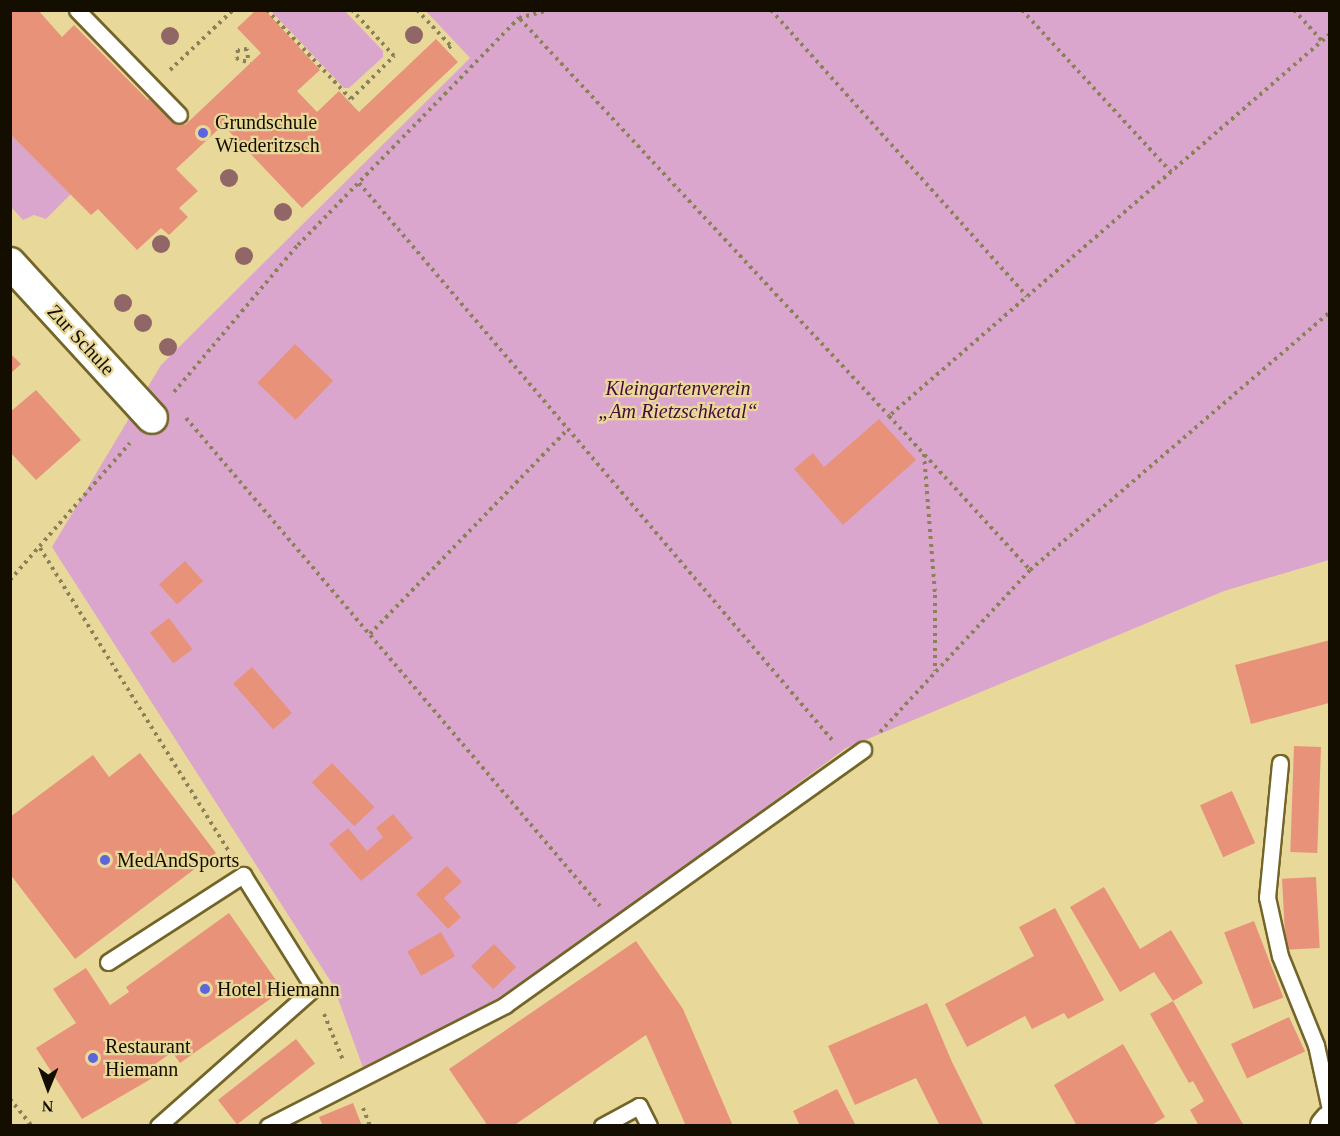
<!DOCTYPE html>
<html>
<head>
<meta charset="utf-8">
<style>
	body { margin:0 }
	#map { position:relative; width:1340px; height:1136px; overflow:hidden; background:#e8d99a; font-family:"Times New Roman",serif }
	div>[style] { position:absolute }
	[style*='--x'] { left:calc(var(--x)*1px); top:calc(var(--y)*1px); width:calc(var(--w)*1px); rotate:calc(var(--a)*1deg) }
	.green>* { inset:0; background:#dba6cd }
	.building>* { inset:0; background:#e9927a; transform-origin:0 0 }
	.path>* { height:4px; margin-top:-2px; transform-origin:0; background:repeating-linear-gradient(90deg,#8b8057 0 3px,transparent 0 7.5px) }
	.roads { filter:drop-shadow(2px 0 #736528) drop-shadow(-2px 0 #736528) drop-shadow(0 2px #736528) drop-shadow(0 -2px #736528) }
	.service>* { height:15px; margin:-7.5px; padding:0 7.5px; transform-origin:7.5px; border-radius:7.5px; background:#fff }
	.minor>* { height:30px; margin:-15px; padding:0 15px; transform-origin:15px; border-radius:15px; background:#fff }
	.trees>* { width:18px; height:18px; margin:-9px; border-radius:50%; background:#906667 }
	.dots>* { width:16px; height:16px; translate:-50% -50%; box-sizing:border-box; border:3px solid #e8d99a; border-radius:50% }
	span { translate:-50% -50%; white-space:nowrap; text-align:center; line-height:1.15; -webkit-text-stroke:4.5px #e8d99a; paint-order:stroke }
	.poi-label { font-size:20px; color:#140e00 }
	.left { translate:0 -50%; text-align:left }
	.street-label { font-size:20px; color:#140e00 }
	.park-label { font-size:20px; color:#48083d; font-style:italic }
	.frame { position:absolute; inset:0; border:12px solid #140e00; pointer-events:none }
	.north { position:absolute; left:18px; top:1058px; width:60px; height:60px; -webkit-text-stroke:4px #e8d99a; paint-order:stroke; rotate:181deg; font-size:16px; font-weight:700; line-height:24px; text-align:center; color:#140e00 }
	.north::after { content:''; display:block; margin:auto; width:21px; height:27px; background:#140e00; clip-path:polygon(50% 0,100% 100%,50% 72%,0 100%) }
</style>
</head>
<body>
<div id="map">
	<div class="green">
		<i style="clip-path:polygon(271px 11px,345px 11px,383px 51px,383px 57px,349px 88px,344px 88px)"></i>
		<i style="clip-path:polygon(426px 11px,1329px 11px,1329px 560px,1224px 591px,846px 748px,593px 935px,493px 1001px,365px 1073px,333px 985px,52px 547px,161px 365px,470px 58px)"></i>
		<i style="clip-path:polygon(10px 134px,71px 194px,46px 219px,34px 215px,23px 220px,11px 207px)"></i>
	</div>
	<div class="building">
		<i style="clip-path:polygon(10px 10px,38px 10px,62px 37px,74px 25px,148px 100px,154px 94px,185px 125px,261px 53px,237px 28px,256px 10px,265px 10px,320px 70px,297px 91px,317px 112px,339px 91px,359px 112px,436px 39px,458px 62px,302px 208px,223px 125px,176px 169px,198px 191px,179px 208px,188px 217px,169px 235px,161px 228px,137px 250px,98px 209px,91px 215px,10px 134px)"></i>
		<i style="left:295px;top:344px;width:53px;height:54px;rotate:44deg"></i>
		<i style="clip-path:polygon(10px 353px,21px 364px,10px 374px)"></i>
		<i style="clip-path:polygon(36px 390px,81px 440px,36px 480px,10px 452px,10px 412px)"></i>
		<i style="clip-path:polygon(879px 419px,916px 460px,843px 525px,794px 469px,813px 453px,824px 467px)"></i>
		<i style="left:185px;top:561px;width:27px;height:35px;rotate:48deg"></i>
		<i style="left:169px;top:618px;width:39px;height:24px;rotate:53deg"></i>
		<i style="clip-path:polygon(1330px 640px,1329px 703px,1251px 724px,1235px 665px)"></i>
		<i style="left:252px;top:667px;width:61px;height:25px;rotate:49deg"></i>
		<i style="left:1294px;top:746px;width:27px;height:106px;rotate:2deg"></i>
		<i style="clip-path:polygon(140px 753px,216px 853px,75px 959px,10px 874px,10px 817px,93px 755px,109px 777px)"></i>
		<i style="left:332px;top:763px;width:61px;height:28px;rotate:46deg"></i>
		<i style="left:1232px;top:791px;width:57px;height:35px;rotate:66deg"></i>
		<i style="clip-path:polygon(393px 814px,413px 838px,361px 881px,329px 844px,348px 828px,367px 851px,383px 837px,376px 828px)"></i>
		<i style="clip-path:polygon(447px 866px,462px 882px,444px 898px,461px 917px,448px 929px,416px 894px)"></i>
		<i style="left:1316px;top:877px;width:71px;height:34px;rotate:87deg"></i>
		<i style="clip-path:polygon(1104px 887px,1140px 949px,1171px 930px,1203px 983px,1173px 1001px,1244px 1126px,1199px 1126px,1190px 1110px,1204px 1101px,1193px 1081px,1189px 1083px,1150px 1014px,1173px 1001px,1154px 972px,1120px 992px,1070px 907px)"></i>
		<i style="clip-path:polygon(1055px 908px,1104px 1000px,1068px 1019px,1064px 1013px,1032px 1029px,1025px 1016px,967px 1047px,945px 1004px,1034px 956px,1019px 927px)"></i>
		<i style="clip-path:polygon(229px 913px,283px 990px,180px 1063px,172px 1052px,150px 1068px,156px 1076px,82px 1119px,36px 1048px,76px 1023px,53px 989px,86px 968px,110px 1005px,129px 992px,126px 987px)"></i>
		<i style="left:1254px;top:921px;width:82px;height:32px;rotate:69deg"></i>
		<i style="left:441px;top:932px;width:28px;height:39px;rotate:60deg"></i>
		<i style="clip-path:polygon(636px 941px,683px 1009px,733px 1126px,686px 1126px,646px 1035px,513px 1126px,488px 1126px,449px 1069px)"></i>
		<i style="left:494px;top:944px;width:32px;height:32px;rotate:46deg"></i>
		<i style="clip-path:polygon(927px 1003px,952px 1062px,984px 1126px,940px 1126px,916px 1078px,855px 1105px,828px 1046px)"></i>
		<i style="left:1289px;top:1017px;width:38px;height:64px;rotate:65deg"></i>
		<i style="left:296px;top:1039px;width:31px;height:99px;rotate:52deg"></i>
		<i style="clip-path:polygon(1123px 1044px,1165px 1117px,1150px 1126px,1077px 1126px,1054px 1085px)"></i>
		<i style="clip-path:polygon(837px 1089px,856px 1126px,800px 1126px,793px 1111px)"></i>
		<i style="clip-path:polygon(353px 1103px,362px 1126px,323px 1126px,319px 1117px)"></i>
	</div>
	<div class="path">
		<i style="--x:267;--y:10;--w:122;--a:46.7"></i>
		<i style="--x:351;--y:99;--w:61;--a:-45"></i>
		<i style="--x:394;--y:56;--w:62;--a:-132.4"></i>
		<i style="--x:417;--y:10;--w:50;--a:46.6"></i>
		<i style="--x:451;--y:46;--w:6;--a:141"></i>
		<i style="--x:771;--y:10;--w:384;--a:48.2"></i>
		<i style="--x:1022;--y:10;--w:220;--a:47.4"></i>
		<i style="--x:1294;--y:10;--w:42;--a:47.9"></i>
		<i style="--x:520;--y:19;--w:542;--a:47.09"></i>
		<i style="--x:1330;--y:34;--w:583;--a:139.1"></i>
		<i style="--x:889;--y:416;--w:209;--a:47.5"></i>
		<i style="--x:1030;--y:570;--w:396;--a:-40.7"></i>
		<i style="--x:248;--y:58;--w:9;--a:-96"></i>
		<i style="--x:247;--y:49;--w:9;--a:174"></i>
		<i style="--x:238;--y:50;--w:8;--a:104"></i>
		<i style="--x:236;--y:58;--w:15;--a:20"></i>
		<i style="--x:170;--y:70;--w:87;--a:-43.6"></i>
		<i style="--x:359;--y:183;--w:732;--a:49.65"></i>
		<i style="--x:174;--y:392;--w:192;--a:-49.9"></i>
		<i style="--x:298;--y:245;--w:317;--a:-45.8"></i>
		<i style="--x:519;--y:18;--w:31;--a:-15"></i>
		<i style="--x:186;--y:418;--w:640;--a:49.69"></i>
		<i style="--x:924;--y:454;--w:141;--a:85.5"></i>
		<i style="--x:935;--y:595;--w:76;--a:90"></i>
		<i style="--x:40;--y:548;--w:359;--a:58.1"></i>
		<i style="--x:10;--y:580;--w:182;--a:-48.8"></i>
		<i style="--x:370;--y:634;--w:285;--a:-46"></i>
		<i style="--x:880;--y:732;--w:221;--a:-47.2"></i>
		<i style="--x:324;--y:1014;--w:50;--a:67.6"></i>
		<i style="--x:10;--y:1099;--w:35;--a:51"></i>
		<i style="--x:363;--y:1108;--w:19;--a:69"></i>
	</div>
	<div class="roads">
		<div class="service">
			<i style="--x:77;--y:10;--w:146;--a:45.8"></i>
			<i style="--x:1280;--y:763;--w:135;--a:95.5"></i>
			<i style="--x:1267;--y:897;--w:60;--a:77.6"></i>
			<i style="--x:1280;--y:956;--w:96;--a:68"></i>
			<i style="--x:1316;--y:1045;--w:66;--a:77.7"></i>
			<i style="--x:108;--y:962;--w:161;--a:-32.8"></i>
			<i style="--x:243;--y:875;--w:133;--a:57.9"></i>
			<i style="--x:314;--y:988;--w:208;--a:138.5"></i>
			<i style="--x:268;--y:1126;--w:266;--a:-27"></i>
			<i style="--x:505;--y:1005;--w:440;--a:-35.5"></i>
			<i style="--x:602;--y:1126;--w:42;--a:-28.4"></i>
			<i style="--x:639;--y:1106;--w:22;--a:63"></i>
		</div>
		<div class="minor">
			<i style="--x:10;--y:263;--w:210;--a:47.5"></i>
			<i style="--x:1326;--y:1126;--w:6;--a:-51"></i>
		</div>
	</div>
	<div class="trees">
		<i style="left:414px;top:35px"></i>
		<i style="left:170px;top:36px"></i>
		<i style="left:229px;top:178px"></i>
		<i style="left:283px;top:212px"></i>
		<i style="left:161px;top:244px"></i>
		<i style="left:244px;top:256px"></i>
		<i style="left:123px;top:303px"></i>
		<i style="left:143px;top:323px"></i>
		<i style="left:168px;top:347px"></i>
	</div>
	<div class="dots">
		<i style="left:203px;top:133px;background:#5d64dc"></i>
		<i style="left:105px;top:860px;background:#5d64dc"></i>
		<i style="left:205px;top:989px;background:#5d64dc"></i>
		<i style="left:93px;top:1058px;background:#5d64dc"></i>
	</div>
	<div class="poi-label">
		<span class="left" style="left:215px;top:134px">Grundschule<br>Wiederitzsch</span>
		<span class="left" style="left:117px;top:860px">MedAndSports</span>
		<span class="left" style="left:217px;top:989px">Hotel Hiemann</span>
		<span class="left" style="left:105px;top:1058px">Restaurant<br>Hiemann</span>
	</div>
	<div class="street-label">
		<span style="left:81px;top:340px;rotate:47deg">Zur Schule</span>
	</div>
	<div class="park-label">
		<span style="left:678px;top:400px">Kleingartenverein<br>„Am Rietzschketal“</span>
	</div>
	<div class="frame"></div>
	<div class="north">N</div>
</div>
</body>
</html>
